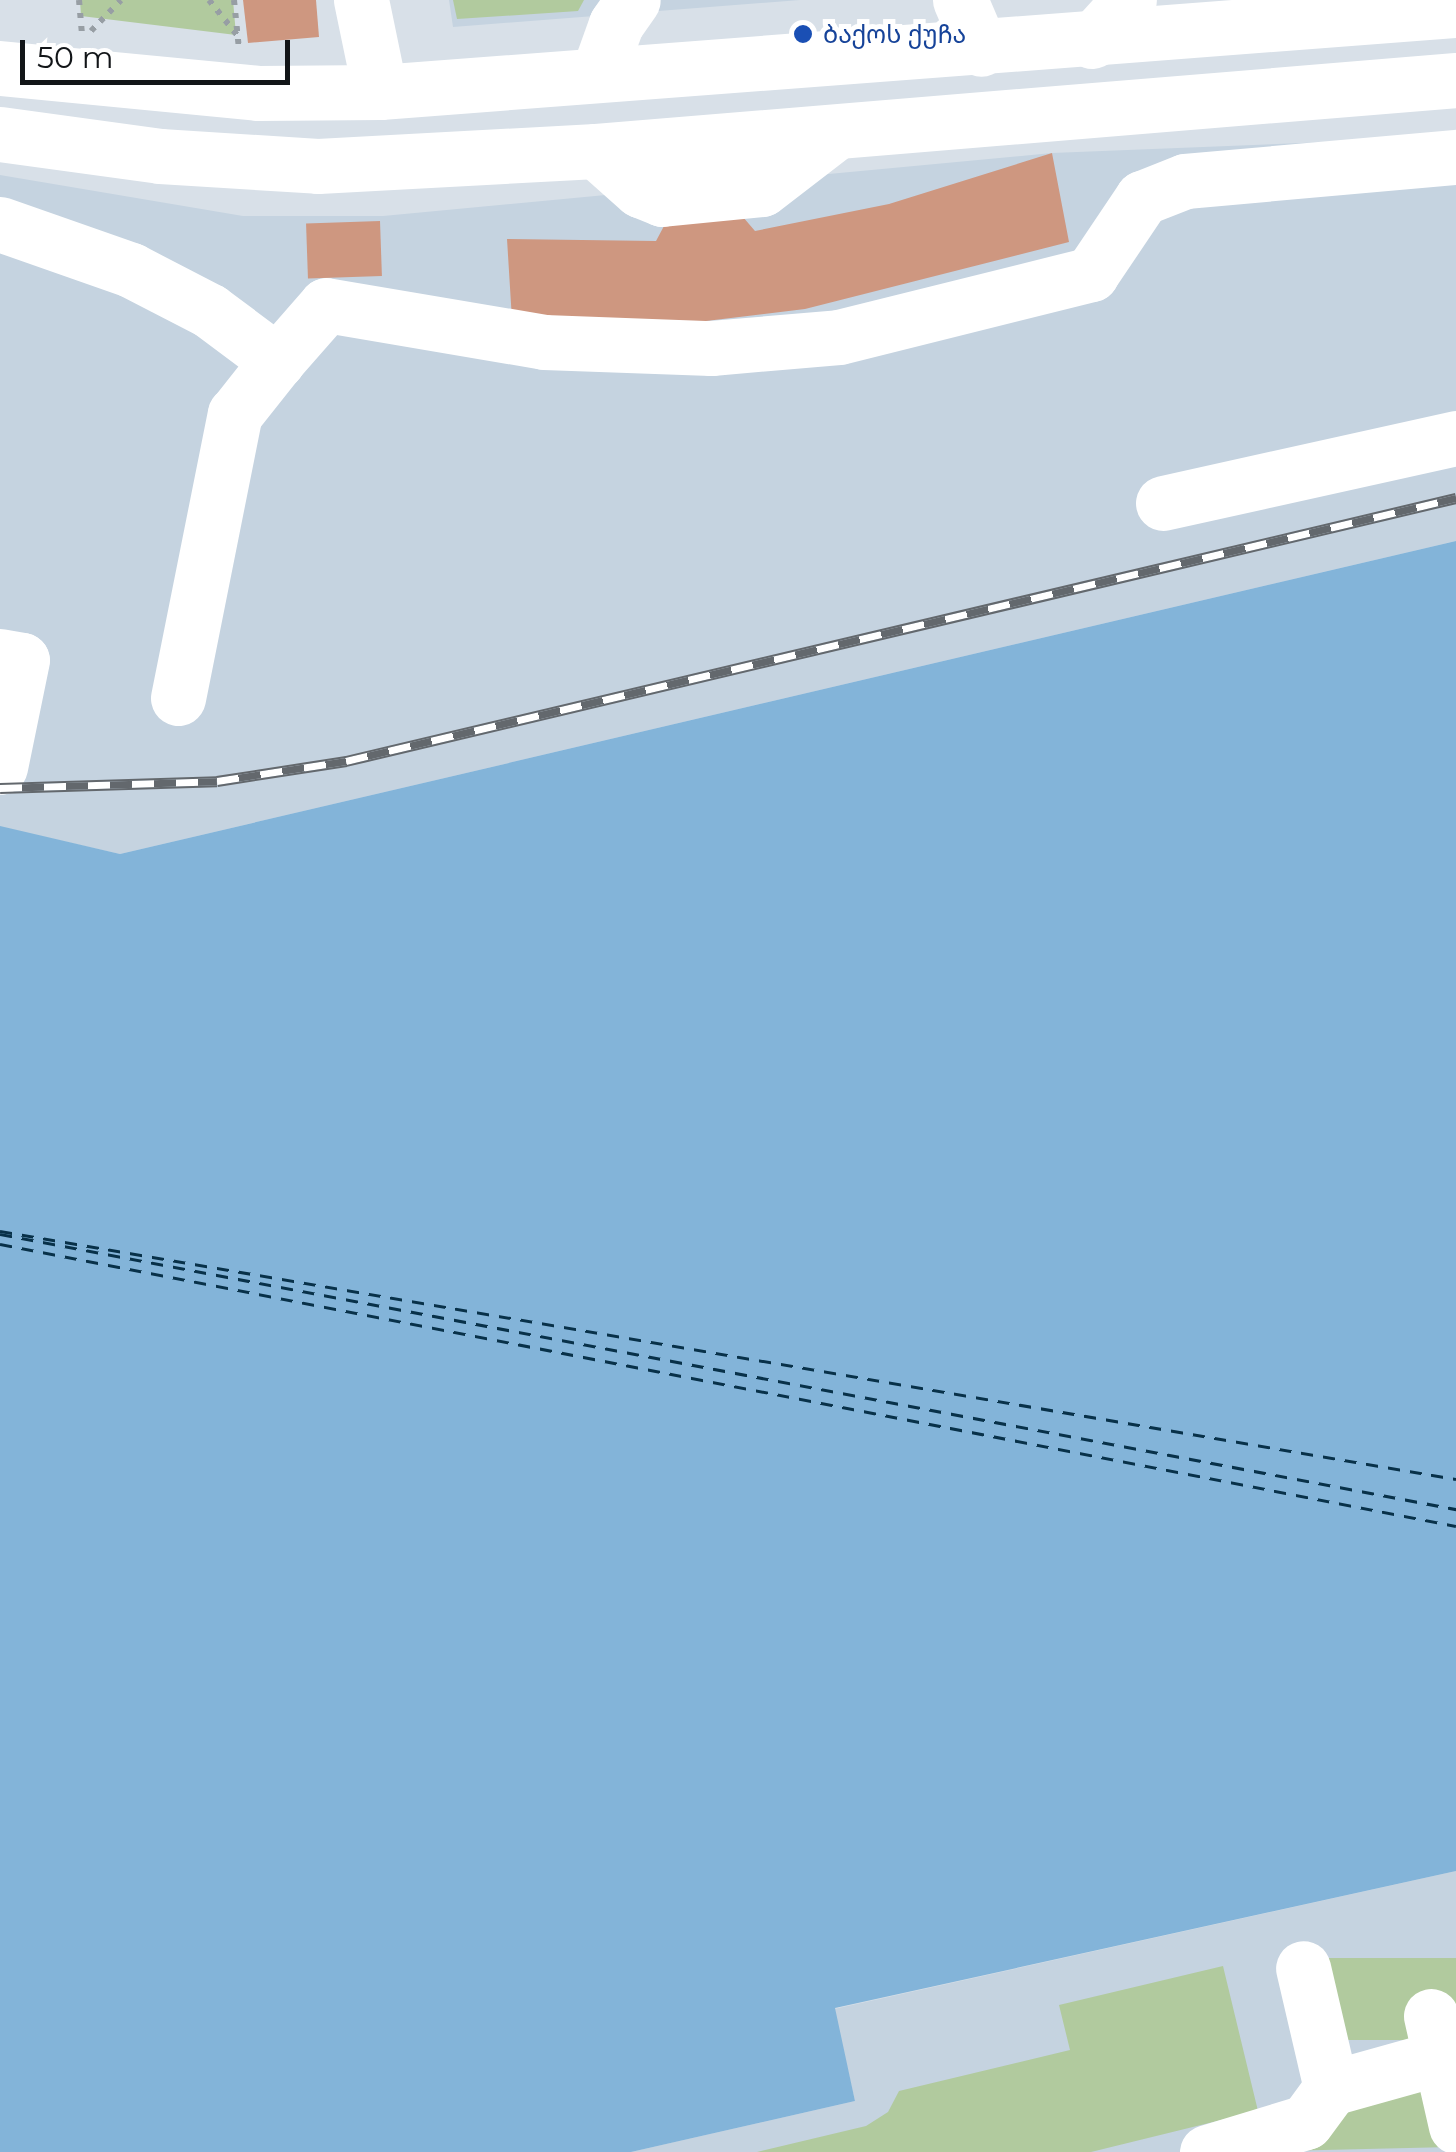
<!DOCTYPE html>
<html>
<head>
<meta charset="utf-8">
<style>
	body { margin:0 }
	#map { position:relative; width:1456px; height:2152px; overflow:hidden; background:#d8e0e8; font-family:Montserrat,"Noto Sans Georgian",sans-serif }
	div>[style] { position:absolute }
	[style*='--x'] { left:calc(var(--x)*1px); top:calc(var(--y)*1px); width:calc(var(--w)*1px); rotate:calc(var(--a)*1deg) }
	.built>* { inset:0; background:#c5d3e0 }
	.green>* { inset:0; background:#b1ca9e; transform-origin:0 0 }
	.water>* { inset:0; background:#83b4d9 }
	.ferry>* { height:2.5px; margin-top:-1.25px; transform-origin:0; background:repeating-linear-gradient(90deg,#083149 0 12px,transparent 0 22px) }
	.building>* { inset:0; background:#ce9780; transform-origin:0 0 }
	.path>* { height:6px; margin-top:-3px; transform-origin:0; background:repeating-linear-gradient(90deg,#979ea4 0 5px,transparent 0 13px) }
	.minor>* { height:55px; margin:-27.5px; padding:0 27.5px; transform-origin:27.5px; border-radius:27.5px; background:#fff }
	.major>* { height:55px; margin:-27.5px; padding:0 27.5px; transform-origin:27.5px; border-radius:27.5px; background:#fff }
	.rail>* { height:11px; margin-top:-5.5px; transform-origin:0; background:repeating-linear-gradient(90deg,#fff 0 22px,#63686d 0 44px); box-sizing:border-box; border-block:2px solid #63686d }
	.dots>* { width:28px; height:28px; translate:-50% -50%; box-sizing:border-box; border:5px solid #fff; border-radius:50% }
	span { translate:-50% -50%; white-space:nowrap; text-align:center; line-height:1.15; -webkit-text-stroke:10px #fff; paint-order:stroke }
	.transit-label { font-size:25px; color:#164399 }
	.left { translate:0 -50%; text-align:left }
	.scale { position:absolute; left:20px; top:40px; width:270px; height:45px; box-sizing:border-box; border:5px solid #121518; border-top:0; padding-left:12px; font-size:30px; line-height:35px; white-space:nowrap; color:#121518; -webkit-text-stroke:8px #fff; paint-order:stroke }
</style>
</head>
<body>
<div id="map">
	<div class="built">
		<i style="clip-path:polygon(449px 0,800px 0,453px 27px)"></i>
		<i style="clip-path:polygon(1456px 137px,1456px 541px,120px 854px,0 827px,0 175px,243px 216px,383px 216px,1052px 153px)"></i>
		<i style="clip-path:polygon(1456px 1871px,1456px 2152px,631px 2152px,855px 2101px,834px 2009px)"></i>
	</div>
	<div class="green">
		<i style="clip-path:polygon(80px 0,233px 0,236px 35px,81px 16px)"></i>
		<i style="clip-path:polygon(453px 0,584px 0,578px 11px,457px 19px)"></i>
		<i style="left:1456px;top:1958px;width:82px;height:136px;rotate:90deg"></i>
		<i style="clip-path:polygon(1223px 1966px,1258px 2111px,1091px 2152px,757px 2152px,866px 2126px,888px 2112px,899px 2091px,1070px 2050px,1059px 2005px)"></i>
		<i style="clip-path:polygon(1433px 2067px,1451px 2147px,1242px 2152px)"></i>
	</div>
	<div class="water">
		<i style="clip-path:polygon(1456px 541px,1456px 1871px,835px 2008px,855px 2101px,631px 2152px,0 2152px,0 826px,120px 854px)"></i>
	</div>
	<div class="ferry">
		<i style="--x:0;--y:1231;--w:1477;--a:9.67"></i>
		<i style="--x:0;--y:1234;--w:1482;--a:10.7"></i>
		<i style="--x:0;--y:1244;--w:1483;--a:10.96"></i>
	</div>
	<div class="building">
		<i style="clip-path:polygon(243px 0,316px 0,319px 37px,248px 43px)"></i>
		<i style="clip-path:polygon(1052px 153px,1069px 242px,805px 309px,706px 321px,512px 320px,507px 239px,656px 241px,664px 226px,743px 217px,755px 231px,889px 204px)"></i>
		<i style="left:380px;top:221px;width:55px;height:74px;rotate:88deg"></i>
	</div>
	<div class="path">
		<i style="--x:79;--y:0;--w:33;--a:85"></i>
		<i style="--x:209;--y:0;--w:45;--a:51.3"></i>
		<i style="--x:234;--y:0;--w:49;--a:84.2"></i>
		<i style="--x:91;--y:31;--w:43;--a:-45.9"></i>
	</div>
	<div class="minor">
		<i style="--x:361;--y:0;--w:94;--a:78.3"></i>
		<i style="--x:960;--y:0;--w:53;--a:66.8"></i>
		<i style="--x:1092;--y:41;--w:55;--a:-47.9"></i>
		<i style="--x:598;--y:74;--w:53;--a:-70.2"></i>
		<i style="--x:616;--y:24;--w:29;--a:-55"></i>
		<i style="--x:596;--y:151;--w:59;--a:41.6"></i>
		<i style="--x:640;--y:190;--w:24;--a:22"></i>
		<i style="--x:662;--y:199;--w:100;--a:-5.7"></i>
		<i style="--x:762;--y:189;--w:93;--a:-37.6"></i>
		<i style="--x:0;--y:224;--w:139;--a:19.3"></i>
		<i style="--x:131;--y:270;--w:89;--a:27.4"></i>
		<i style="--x:210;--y:311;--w:84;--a:36.7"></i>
		<i style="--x:277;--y:361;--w:74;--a:-48.8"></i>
		<i style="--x:326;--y:305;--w:221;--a:9.6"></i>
		<i style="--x:544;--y:342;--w:167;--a:2.1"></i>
		<i style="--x:711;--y:348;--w:128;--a:-4.9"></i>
		<i style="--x:839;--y:337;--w:260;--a:-14"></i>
		<i style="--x:1091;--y:274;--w:92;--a:-56.1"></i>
		<i style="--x:1142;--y:198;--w:46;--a:-21.6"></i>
		<i style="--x:1185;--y:181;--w:272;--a:-5.1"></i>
		<i style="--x:1163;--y:503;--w:300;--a:-12.5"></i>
		<i style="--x:0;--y:656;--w:22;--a:10"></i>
		<i style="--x:22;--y:660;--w:109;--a:101.6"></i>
		<i style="--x:178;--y:698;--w:290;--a:-78.7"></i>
		<i style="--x:235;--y:414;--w:68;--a:-51.6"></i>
		<i style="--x:1431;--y:2016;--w:113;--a:77.2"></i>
		<i style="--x:1331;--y:2088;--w:130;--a:-15.6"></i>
		<i style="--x:1207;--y:2152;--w:103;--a:-16.9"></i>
		<i style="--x:1306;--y:2122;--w:42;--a:-53.7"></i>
		<i style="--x:1331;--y:2088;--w:123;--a:-103.1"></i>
	</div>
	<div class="major">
		<i style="--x:0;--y:68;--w:259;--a:5.5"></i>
		<i style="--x:258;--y:93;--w:122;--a:-0.5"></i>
		<i style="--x:380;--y:92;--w:1079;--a:-4.36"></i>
		<i style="--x:0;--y:134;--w:162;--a:7.8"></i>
		<i style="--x:160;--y:156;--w:158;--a:3.6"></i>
		<i style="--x:318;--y:166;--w:278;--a:-3.1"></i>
		<i style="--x:596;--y:151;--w:863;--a:-4.72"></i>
	</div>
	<div class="rail">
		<i style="--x:0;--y:788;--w:217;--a:-1.8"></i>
		<i style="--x:217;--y:781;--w:131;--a:-8.8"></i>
		<i style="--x:346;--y:761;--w:1141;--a:-13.33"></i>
	</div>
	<div class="dots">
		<i style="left:803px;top:34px;background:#1a4fb4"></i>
	</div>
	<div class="transit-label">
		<span class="left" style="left:823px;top:34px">ბაქოს ქუჩა</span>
	</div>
	<div class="scale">50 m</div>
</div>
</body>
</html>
